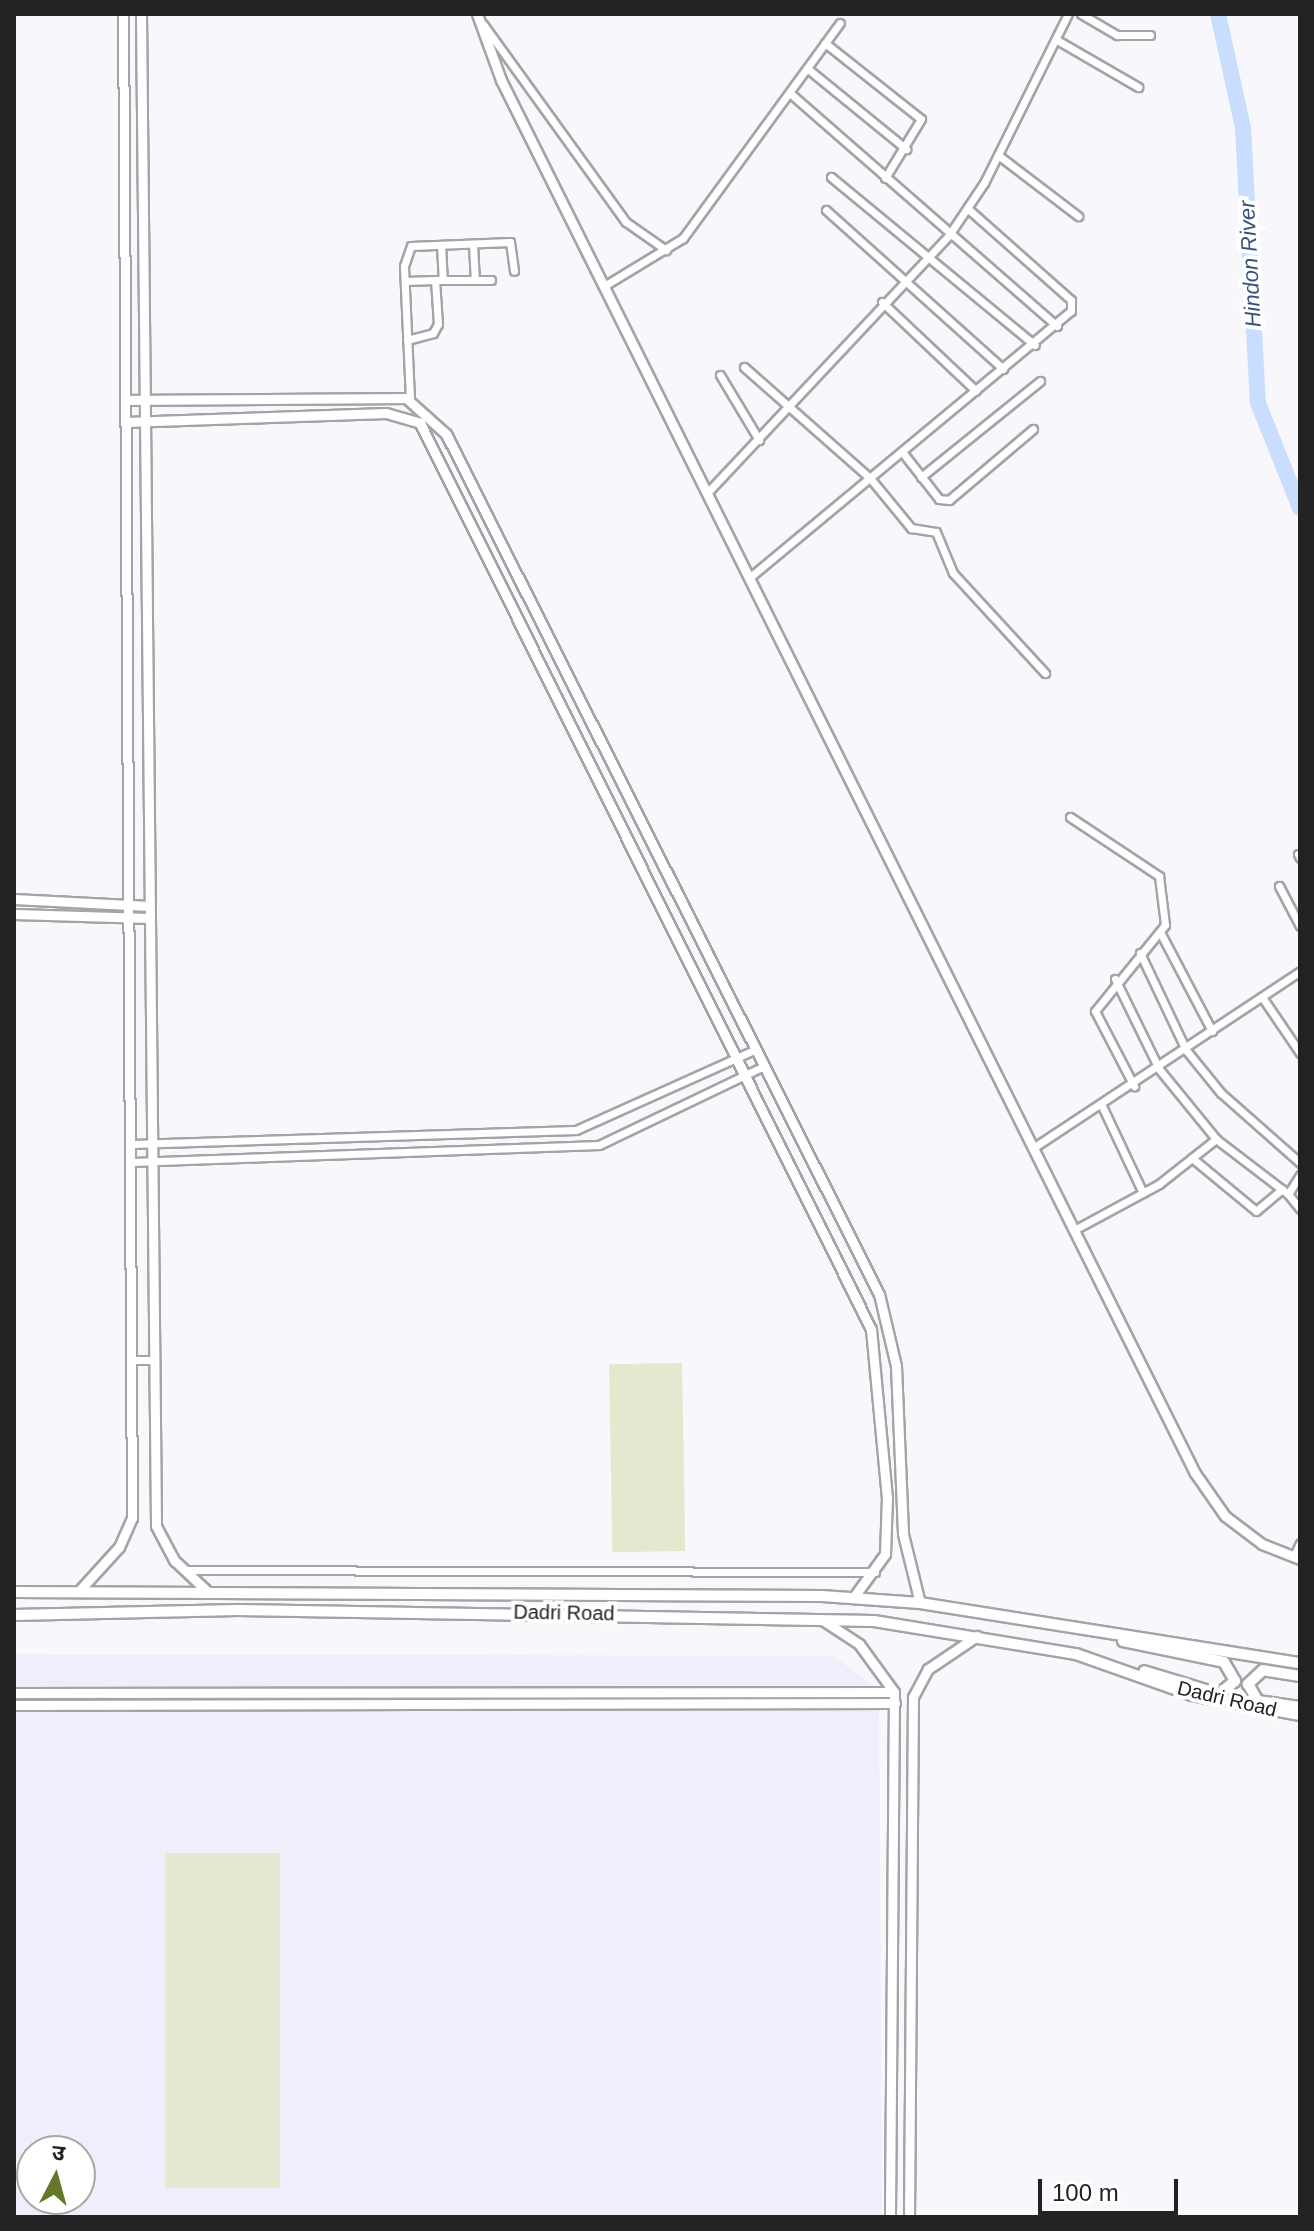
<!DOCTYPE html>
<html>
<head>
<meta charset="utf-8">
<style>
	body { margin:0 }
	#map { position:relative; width:1314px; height:2231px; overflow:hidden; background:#f8f8fc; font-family:Arial,"Noto Sans Devanagari",sans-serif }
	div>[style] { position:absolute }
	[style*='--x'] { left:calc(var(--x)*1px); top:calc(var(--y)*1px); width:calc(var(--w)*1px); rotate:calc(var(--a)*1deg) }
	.built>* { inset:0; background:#efeefa }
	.green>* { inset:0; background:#e2e9cf; transform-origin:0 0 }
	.river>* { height:16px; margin:-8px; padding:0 8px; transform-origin:8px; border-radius:8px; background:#c9defe }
	.roads { filter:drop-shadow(2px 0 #a4a4a8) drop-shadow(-2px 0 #a4a4a8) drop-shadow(0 2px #a4a4a8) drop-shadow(0 -2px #a4a4a8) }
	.minor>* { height:7px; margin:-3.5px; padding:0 3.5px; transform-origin:3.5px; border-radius:3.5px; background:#fff }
	.tertiary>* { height:9px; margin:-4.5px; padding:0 4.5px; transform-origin:4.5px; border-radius:4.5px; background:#fff }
	.secondary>* { height:10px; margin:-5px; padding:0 5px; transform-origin:5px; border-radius:5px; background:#fff }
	span { translate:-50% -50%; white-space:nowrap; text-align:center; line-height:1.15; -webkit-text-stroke:8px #fff; paint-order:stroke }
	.street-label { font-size:20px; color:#222223 }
	.water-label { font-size:22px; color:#36537e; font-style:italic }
	.frame { position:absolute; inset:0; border:16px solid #222223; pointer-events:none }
	.north { position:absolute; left:16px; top:2135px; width:80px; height:80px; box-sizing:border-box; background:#fff; border:2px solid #a7a7a7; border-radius:50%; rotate:6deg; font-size:22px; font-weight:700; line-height:32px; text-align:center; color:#222223 }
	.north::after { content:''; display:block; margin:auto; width:28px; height:36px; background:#637829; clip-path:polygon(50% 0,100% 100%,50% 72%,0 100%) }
	.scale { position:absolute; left:1038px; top:2179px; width:140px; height:36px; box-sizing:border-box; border:4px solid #222223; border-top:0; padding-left:10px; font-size:24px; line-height:28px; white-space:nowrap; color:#222223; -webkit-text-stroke:6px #fff; paint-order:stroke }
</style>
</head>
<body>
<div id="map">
	<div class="built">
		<i style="clip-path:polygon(evenodd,14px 1654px,834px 1656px,879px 1690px,882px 2217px,14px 2217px,14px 1654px,32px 2151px,80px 2151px,80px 2199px,32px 2199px,32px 2151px)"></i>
	</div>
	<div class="green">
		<i style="left:682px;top:1363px;width:188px;height:73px;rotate:89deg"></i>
		<i style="left:280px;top:1853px;width:335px;height:115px;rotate:90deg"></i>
	</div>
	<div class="river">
		<i style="--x:1218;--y:14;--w:117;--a:77.6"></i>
		<i style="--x:1243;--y:128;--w:275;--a:86.9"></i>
		<i style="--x:1258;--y:403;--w:113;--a:68.2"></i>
	</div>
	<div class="roads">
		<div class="minor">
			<i style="--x:1081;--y:14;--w:42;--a:30.3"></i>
			<i style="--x:1117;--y:35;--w:33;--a:0"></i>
			<i style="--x:483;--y:24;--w:244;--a:54.2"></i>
			<i style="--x:626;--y:222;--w:49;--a:35"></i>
			<i style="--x:1057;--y:40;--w:94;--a:30.1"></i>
			<i style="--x:825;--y:43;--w:122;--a:38.4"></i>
			<i style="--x:921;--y:119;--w:69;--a:121.4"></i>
			<i style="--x:808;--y:69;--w:127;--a:39.2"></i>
			<i style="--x:791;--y:94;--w:353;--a:41.1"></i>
			<i style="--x:998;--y:155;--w:101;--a:37.3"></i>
			<i style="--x:831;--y:177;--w:264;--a:39.5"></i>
			<i style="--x:826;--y:210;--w:238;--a:41.9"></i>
			<i style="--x:473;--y:244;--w:36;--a:87"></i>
			<i style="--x:441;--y:245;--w:35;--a:87"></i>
			<i style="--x:405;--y:281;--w:30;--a:-2"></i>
			<i style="--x:604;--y:286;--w:92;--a:-31.3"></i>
			<i style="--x:683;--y:238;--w:266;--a:-53.9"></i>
			<i style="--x:882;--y:302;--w:129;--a:43.4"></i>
			<i style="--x:407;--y:340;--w:27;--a:-15"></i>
			<i style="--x:433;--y:333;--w:10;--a:-61"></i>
			<i style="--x:438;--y:324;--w:44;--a:-93.9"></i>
			<i style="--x:435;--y:280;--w:56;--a:0"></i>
			<i style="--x:744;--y:367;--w:168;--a:41.4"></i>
			<i style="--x:870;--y:478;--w:65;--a:50.6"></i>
			<i style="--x:911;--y:528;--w:25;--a:9"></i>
			<i style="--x:936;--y:532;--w:44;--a:67.5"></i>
			<i style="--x:953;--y:573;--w:136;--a:47.4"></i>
			<i style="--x:720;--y:375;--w:76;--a:59"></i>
			<i style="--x:410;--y:399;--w:133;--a:-92.6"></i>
			<i style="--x:404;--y:266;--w:21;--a:-71"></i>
			<i style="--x:411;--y:246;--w:99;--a:-2.3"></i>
			<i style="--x:510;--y:242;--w:29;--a:82"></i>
			<i style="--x:903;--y:453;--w:58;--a:52"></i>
			<i style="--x:939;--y:499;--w:10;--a:6"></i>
			<i style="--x:949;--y:500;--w:110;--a:-40.2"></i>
			<i style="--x:921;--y:477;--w:153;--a:-38.9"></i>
			<i style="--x:707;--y:493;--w:354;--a:-46.8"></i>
			<i style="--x:949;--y:235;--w:63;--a:-56.1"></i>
			<i style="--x:984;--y:183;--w:189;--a:-63.6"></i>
			<i style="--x:749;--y:578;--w:418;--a:-39.7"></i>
			<i style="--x:1071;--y:311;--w:11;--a:-90"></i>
			<i style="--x:1071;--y:300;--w:137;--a:-138.5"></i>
			<i style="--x:1070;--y:817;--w:107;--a:33.5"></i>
			<i style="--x:1159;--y:876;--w:49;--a:83"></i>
			<i style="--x:1165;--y:925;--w:111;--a:129.1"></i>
			<i style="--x:1095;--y:1011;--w:85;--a:62.5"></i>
			<i style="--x:1298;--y:854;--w:4;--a:63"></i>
			<i style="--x:1279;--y:886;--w:45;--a:62.3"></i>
			<i style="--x:1160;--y:932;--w:112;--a:62.3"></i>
			<i style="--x:1140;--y:953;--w:107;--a:64.6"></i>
			<i style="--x:1186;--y:1050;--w:55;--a:50.9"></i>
			<i style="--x:1221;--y:1093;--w:106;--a:41.5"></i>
			<i style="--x:1115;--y:979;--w:100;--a:63.9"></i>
			<i style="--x:1159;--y:1069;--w:90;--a:50.8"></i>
			<i style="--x:1262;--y:997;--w:68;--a:55.8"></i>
			<i style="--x:1102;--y:1106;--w:96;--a:64.8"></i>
			<i style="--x:132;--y:1144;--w:444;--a:-1.8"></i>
			<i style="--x:576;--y:1130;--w:195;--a:-24.2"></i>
			<i style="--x:1033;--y:1148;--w:320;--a:-33.5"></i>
			<i style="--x:1192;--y:1158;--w:83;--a:39.6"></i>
			<i style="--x:1256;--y:1211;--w:34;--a:-40"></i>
			<i style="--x:132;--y:1162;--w:467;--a:-2.1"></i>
			<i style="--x:599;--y:1145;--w:181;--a:-25.6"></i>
			<i style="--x:1300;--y:1175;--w:22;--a:122"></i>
			<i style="--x:1288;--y:1194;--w:19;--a:51"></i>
			<i style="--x:1074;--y:1230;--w:97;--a:-28.4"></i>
			<i style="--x:1159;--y:1184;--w:73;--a:-38.3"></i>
			<i style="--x:1216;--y:1139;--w:91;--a:37.4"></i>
			<i style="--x:134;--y:1360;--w:20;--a:0"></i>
			<i style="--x:1294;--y:1556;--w:14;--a:-65"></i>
			<i style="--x:185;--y:1570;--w:690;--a:0.17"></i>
		</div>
		<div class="tertiary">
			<i style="--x:141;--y:14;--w:1512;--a:89.43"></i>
			<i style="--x:156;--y:1526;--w:40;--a:62"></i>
			<i style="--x:175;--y:1561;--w:44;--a:43.2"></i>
			<i style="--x:477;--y:14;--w:70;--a:70"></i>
			<i style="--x:501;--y:80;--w:1556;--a:63.52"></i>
			<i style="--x:1195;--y:1473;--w:52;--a:55.1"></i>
			<i style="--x:1225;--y:1516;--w:46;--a:37.1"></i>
			<i style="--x:1262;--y:1544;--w:41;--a:21.5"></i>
			<i style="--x:126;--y:400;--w:280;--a:-0.4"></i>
			<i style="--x:406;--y:398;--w:54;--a:42"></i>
			<i style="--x:446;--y:434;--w:963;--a:63.28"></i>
			<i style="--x:879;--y:1294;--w:74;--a:76.7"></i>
			<i style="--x:896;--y:1366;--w:168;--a:87.6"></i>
			<i style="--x:903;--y:1534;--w:71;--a:76.2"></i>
			<i style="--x:126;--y:422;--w:260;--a:-2"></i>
			<i style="--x:386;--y:413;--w:35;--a:16"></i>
			<i style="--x:420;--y:423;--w:1012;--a:63.54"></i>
			<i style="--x:871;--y:1329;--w:169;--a:84.6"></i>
			<i style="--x:887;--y:1497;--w:57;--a:92"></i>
			<i style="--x:885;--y:1554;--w:54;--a:126"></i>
			<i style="--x:14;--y:899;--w:135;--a:3"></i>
			<i style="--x:14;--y:914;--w:135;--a:1.7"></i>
			<i style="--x:78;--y:1592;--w:61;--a:-47.7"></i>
			<i style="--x:119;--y:1547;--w:32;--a:-66"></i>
			<i style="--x:132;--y:1518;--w:1504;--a:-90.34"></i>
			<i style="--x:824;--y:1621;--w:42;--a:33.3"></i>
			<i style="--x:859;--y:1644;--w:59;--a:53.9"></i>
			<i style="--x:894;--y:1692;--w:525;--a:90.44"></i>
			<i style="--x:14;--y:1693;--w:880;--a:-0.07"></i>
			<i style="--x:14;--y:1705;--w:881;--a:-0.13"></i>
			<i style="--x:909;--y:2217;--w:520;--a:-89.56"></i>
			<i style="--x:913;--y:1697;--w:32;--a:-62"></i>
			<i style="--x:928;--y:1669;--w:59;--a:-34"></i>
		</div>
		<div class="secondary">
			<i style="--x:14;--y:1592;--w:808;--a:0.28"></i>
			<i style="--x:822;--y:1596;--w:98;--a:4.1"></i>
			<i style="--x:920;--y:1603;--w:385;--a:9"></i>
			<i style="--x:14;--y:1615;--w:224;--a:-1.3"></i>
			<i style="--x:238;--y:1610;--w:636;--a:0.99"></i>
			<i style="--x:874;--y:1621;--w:205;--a:9.3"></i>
			<i style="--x:1076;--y:1654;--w:123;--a:19.5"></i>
			<i style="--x:1192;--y:1695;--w:110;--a:10.5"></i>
			<i style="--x:1123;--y:1641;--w:103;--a:11.7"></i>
			<i style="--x:1224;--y:1662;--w:22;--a:60"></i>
			<i style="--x:1235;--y:1681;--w:21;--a:141"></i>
			<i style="--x:1219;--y:1694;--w:78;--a:-163"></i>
			<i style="--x:1300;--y:1676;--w:37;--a:-171"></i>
			<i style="--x:1263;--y:1670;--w:21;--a:137"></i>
			<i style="--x:1248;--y:1684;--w:20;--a:60"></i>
			<i style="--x:1258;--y:1701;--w:42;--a:8.1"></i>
		</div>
	</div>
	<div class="street-label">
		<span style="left:564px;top:1613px;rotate:1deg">Dadri Road</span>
		<span style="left:1227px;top:1699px;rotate:13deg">Dadri Road</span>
	</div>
	<div class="water-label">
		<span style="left:1250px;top:264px;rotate:-93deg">Hindon River</span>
	</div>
	<div class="frame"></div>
	<div class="north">उ</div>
	<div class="scale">100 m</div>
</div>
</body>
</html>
